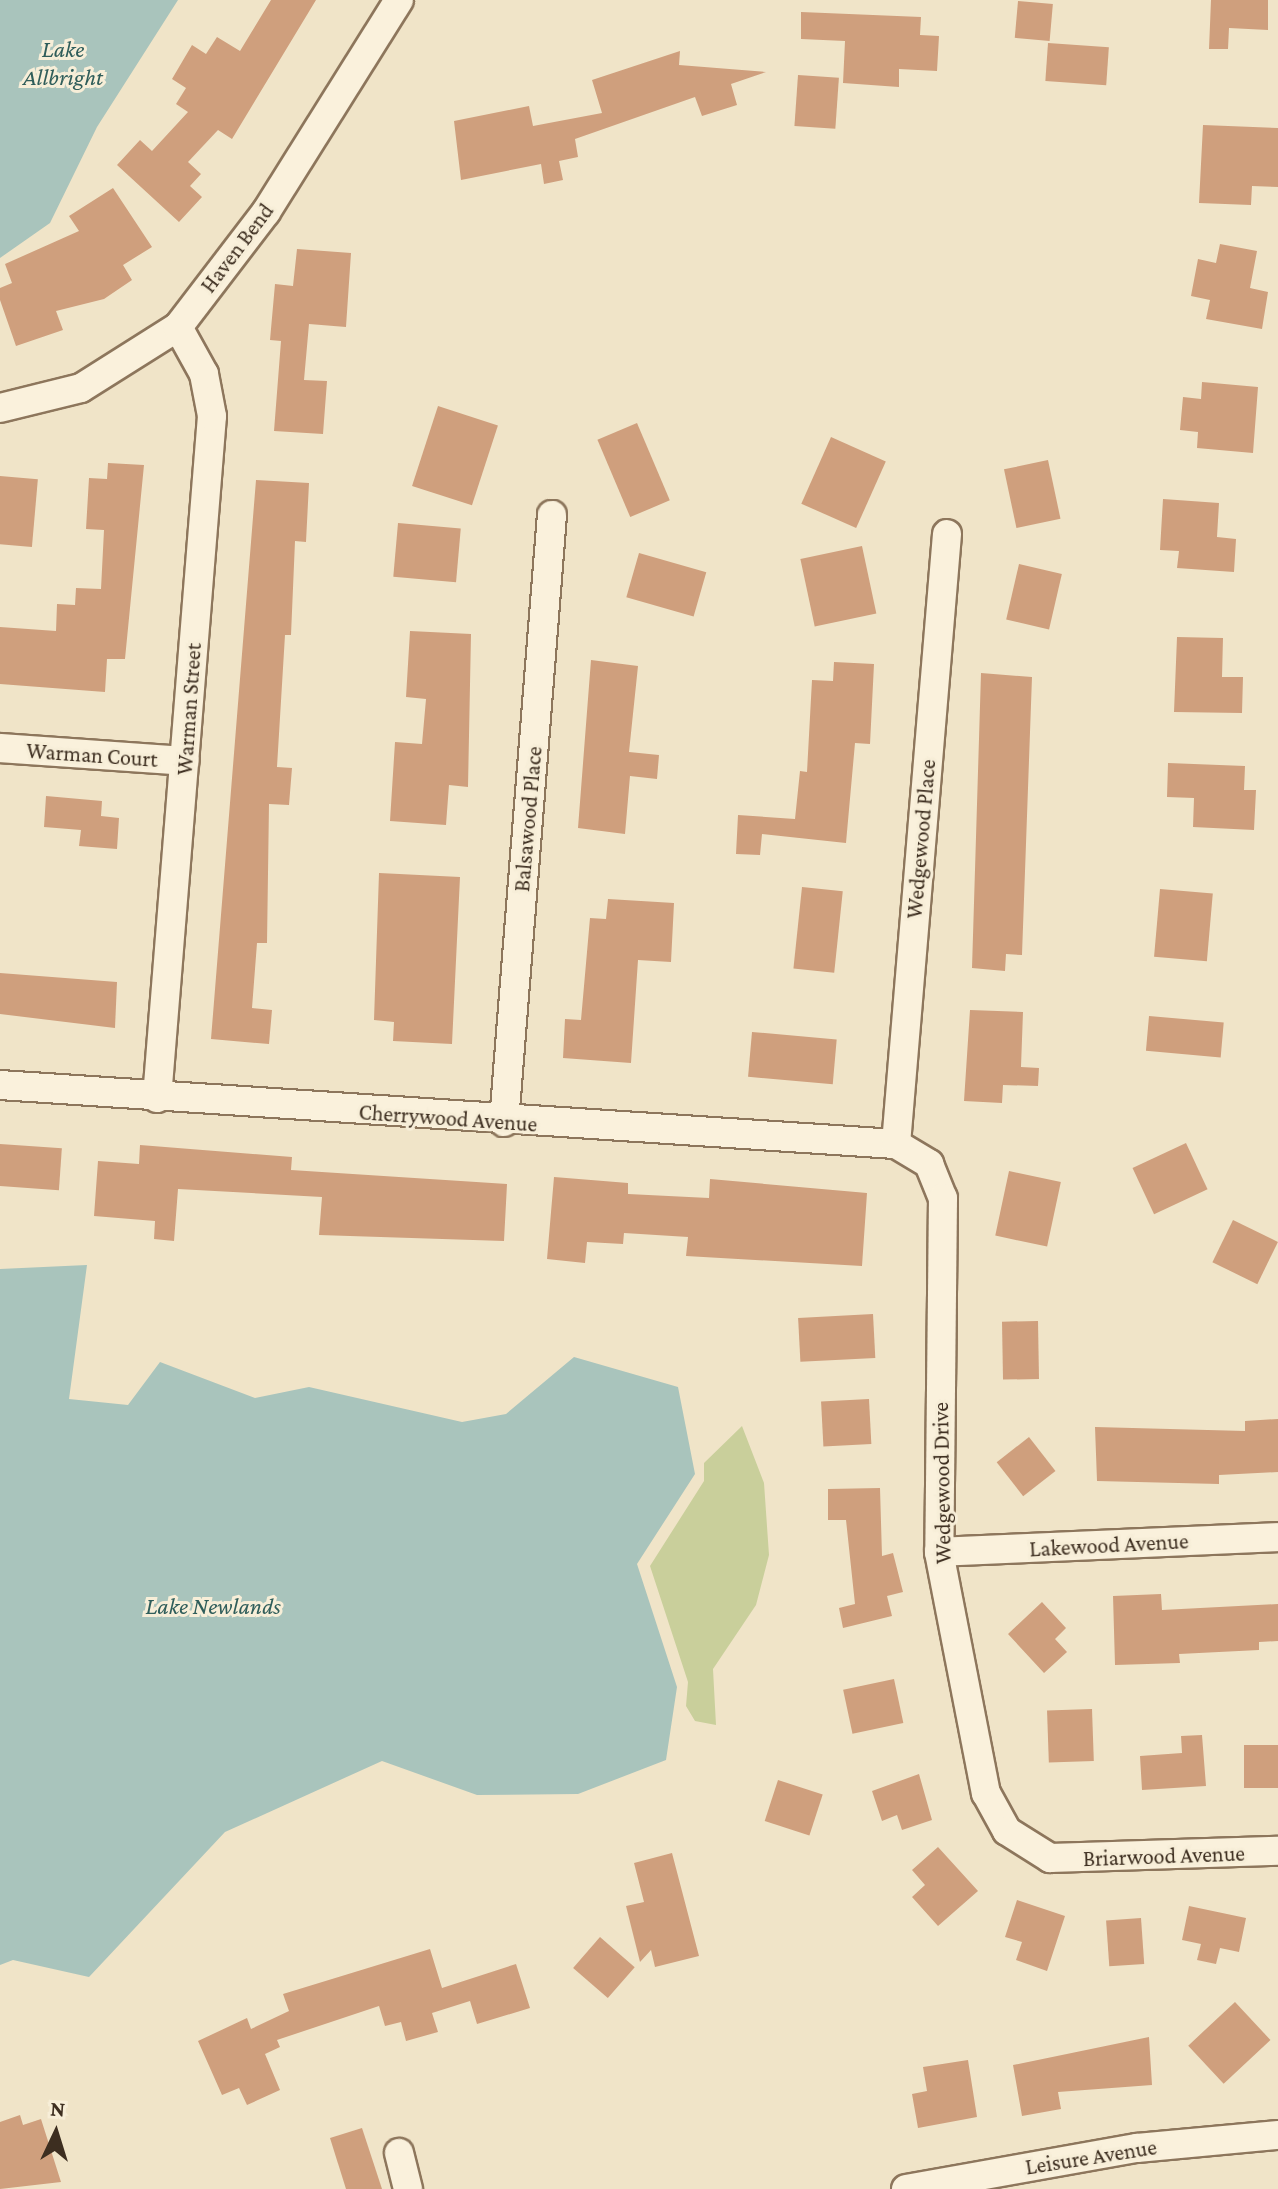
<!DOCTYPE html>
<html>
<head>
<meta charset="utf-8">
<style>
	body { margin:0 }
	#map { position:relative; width:1278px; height:2189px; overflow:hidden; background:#f0e4c8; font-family:"Crimson Pro",serif }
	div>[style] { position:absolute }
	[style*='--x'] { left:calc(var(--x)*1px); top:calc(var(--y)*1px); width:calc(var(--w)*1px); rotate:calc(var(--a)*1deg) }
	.green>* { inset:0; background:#c9cf9b }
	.water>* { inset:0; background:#a9c4bc }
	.building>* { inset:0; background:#cf9f7d; transform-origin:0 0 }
	.roads { filter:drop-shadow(2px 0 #8d765c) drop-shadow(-2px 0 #8d765c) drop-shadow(0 2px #8d765c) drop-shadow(0 -2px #8d765c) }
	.minor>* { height:28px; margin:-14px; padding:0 14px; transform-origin:14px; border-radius:14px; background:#faf1dc }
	span { translate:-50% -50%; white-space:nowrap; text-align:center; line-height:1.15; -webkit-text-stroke:6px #f7eed8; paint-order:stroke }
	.street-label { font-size:22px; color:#3d2e20 }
	.water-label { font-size:24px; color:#2f5d5a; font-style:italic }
	.north { position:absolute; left:16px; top:2093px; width:80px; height:80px; -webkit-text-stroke:6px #f7eed8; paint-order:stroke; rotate:4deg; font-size:22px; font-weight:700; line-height:32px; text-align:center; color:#3d2e20 }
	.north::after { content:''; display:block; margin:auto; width:28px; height:36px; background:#3d2e20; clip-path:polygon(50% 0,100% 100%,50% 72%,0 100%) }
</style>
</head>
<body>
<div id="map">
	<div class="green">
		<i style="clip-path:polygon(742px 1426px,764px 1483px,769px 1555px,756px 1605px,713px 1669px,716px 1725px,695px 1721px,686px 1706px,688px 1682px,650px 1566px,704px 1481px,704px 1463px)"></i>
	</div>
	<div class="water">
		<i style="clip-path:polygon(0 0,178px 0,97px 127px,50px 223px,0 258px)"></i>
		<i style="clip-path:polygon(87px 1265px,69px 1399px,128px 1405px,160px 1362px,255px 1398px,309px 1387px,462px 1422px,506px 1414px,574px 1357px,678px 1387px,695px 1474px,637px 1564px,677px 1687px,666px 1760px,578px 1794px,477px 1795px,382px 1761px,225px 1832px,89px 1977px,13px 1960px,0 1965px,0 1269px)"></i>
	</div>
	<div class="building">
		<i style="clip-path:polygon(271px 0,316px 0,232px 139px,218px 130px,188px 162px,201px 174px,190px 186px,202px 197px,179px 222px,117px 165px,140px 140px,152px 151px,188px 112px,176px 104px,186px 88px,172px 79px,192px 45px,206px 54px,217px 37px,240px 51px)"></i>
		<i style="clip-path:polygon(1211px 0,1268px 0,1268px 30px,1229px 28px,1228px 49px,1209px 49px)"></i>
		<i style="left:1018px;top:1px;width:35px;height:37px;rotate:5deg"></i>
		<i style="clip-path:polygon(801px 12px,921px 17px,920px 35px,939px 36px,937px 71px,899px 69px,899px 87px,843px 83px,845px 41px,801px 39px)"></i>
		<i style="left:1048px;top:43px;width:61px;height:38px;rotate:4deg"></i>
		<i style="clip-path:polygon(680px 51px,679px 65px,766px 72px,731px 84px,737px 105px,702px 116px,695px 97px,575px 139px,578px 157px,559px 161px,563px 180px,544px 184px,541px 164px,461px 180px,454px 121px,529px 106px,533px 126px,602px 113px,592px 80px)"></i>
		<i style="left:798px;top:75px;width:41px;height:51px;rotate:4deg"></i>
		<i style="clip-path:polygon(1203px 125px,1278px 128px,1278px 187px,1252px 186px,1251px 205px,1199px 203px)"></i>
		<i style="clip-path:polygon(113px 188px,152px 247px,123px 265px,132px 280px,104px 299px,56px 311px,63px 330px,16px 346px,0 300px,0 288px,12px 283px,5px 264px,79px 231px,69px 216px)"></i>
		<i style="clip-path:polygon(1220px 244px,1257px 251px,1250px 288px,1268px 292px,1262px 329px,1206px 319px,1210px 300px,1191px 296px,1198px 259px,1216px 263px)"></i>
		<i style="clip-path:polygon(297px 249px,351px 253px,346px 327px,309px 324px,304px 380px,327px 381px,323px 434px,274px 431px,281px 341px,270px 340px,275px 284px,293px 286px)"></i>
		<i style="clip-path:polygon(1202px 382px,1258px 387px,1253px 453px,1197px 448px,1198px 432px,1180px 430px,1183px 397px,1201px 399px)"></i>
		<i style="left:438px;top:406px;width:63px;height:84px;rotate:18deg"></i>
		<i style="left:637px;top:423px;width:84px;height:43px;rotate:67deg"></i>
		<i style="left:831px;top:437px;width:60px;height:73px;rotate:24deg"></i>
		<i style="left:1048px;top:460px;width:60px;height:45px;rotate:78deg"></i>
		<i style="clip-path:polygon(108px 463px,144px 465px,125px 659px,107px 659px,105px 692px,0 684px,0 627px,56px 631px,57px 604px,75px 605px,76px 588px,101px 589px,104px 530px,86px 529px,89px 478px,107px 479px)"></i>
		<i style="left:0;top:476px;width:38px;height:68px;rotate:5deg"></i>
		<i style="clip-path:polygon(256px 480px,309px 483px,306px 542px,295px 541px,291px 635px,285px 635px,277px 767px,292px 768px,289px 805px,269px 804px,267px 943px,257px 943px,252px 1008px,272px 1010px,269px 1044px,211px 1039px)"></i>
		<i style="clip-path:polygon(1163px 499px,1219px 503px,1217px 537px,1236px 539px,1234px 572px,1177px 568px,1179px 551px,1160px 550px)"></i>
		<i style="left:398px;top:523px;width:63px;height:54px;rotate:5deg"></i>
		<i style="left:862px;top:546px;width:69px;height:63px;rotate:78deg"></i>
		<i style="left:639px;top:553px;width:70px;height:46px;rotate:16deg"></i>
		<i style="left:1019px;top:564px;width:44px;height:57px;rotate:13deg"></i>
		<i style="clip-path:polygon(410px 631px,471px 634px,468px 787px,449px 785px,446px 825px,390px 821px,395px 742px,422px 744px,426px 699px,406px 697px)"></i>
		<i style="clip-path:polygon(1177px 637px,1223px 638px,1222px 677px,1243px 677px,1242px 713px,1174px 712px)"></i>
		<i style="clip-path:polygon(591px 660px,638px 666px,629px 752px,659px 755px,657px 779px,630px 776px,625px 834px,578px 828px)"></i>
		<i style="clip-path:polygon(834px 662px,874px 664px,870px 744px,855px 743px,846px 843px,762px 834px,760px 855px,736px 854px,738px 815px,795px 819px,800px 771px,807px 772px,812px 680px,833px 681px)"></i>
		<i style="clip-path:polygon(981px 673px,1032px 677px,1022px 955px,1006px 954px,1005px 971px,972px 968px)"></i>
		<i style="clip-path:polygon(1168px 763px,1245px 766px,1244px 790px,1256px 790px,1254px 830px,1193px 827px,1194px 798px,1167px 797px)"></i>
		<i style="clip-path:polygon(46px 796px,102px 801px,101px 816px,119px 818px,117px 849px,79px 846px,81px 830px,44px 827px)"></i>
		<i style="clip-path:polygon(379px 873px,460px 877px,452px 1044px,393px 1041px,394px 1022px,374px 1020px)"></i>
		<i style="left:802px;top:887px;width:41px;height:82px;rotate:6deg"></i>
		<i style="left:1160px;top:889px;width:53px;height:68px;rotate:5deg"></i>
		<i style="clip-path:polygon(608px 899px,674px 903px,671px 962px,638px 960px,631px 1063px,563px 1058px,565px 1019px,581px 1020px,590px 918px,606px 919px)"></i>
		<i style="clip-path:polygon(0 973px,117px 982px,115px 1028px,0 1014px)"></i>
		<i style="clip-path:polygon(970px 1010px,1023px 1012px,1021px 1067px,1039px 1068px,1038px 1086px,1003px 1085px,1002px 1103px,964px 1101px)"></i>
		<i style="left:1149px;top:1016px;width:75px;height:35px;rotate:5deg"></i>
		<i style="left:752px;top:1032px;width:85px;height:45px;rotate:5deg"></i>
		<i style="left:1186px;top:1143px;width:51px;height:59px;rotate:65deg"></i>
		<i style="left:0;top:1144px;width:62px;height:42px;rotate:4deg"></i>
		<i style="clip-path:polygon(140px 1145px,292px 1157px,291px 1170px,507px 1184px,504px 1241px,319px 1235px,322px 1197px,178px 1189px,174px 1241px,154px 1239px,155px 1221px,94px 1216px,98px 1161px,139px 1164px)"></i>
		<i style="left:1009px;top:1171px;width:53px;height:66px;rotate:12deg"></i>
		<i style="clip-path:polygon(554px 1177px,628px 1183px,628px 1194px,709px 1198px,710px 1179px,867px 1193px,862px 1266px,686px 1256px,688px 1237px,624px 1233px,623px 1244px,587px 1242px,585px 1263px,547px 1259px)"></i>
		<i style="left:1233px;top:1220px;width:50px;height:47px;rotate:26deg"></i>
		<i style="left:873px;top:1314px;width:44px;height:75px;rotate:87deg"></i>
		<i style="left:1038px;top:1321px;width:58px;height:36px;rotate:89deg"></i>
		<i style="left:869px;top:1399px;width:45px;height:48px;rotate:87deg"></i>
		<i style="clip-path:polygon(1278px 1419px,1278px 1472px,1219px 1475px,1219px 1484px,1097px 1481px,1095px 1427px,1245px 1431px,1245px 1421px)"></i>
		<i style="left:1029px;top:1437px;width:43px;height:41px;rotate:52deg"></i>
		<i style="clip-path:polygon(880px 1488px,882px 1556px,893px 1553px,903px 1592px,887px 1596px,892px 1616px,843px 1628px,839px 1608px,855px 1604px,846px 1520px,828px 1520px,828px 1489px)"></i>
		<i style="clip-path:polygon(1161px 1594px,1162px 1610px,1278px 1604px,1278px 1641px,1259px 1642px,1259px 1650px,1179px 1654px,1180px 1663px,1115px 1665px,1113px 1596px)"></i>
		<i style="clip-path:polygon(1042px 1602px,1066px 1628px,1055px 1639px,1067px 1652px,1044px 1673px,1008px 1634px)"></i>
		<i style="left:894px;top:1679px;width:45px;height:52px;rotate:78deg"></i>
		<i style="left:1092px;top:1709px;width:52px;height:45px;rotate:88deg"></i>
		<i style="clip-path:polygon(1202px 1735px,1206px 1786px,1142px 1790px,1140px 1756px,1182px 1753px,1181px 1736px)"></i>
		<i style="left:1278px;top:1745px;width:43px;height:34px;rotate:90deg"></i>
		<i style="clip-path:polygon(919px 1774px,932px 1820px,902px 1830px,897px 1815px,882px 1821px,872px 1791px)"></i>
		<i style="left:778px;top:1780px;width:47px;height:43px;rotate:18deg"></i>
		<i style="clip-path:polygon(938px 1847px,978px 1891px,938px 1926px,912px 1897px,925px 1885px,912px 1870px)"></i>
		<i style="clip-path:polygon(672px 1853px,699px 1956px,655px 1967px,651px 1950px,640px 1962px,626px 1906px,644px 1902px,634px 1863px)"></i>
		<i style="clip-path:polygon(1017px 1900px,1065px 1916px,1047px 1971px,1016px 1960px,1022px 1942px,1005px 1937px)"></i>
		<i style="clip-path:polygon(1189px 1906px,1246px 1918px,1239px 1952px,1220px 1948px,1216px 1964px,1197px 1960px,1201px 1944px,1182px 1940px)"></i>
		<i style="left:1141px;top:1918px;width:46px;height:35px;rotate:86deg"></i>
		<i style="left:600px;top:1937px;width:46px;height:41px;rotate:41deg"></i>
		<i style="clip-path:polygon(430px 1949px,442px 1988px,516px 1964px,530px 2008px,477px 2024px,470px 2001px,432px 2013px,438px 2032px,406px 2041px,401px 2022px,385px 2026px,379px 2006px,277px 2040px,280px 2047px,265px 2054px,280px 2090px,247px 2105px,239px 2088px,222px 2095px,198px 2041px,247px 2018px,251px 2029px,289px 2011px,283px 1994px)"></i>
		<i style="left:1235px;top:2002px;width:52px;height:64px;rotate:47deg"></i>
		<i style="clip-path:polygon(1149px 2037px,1152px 2085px,1058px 2092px,1061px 2109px,1022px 2116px,1013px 2065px)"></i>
		<i style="clip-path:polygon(968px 2060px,977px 2117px,918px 2128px,912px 2094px,927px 2091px,923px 2067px)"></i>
		<i style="clip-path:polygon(20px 2115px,23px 2125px,41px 2119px,61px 2182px,0 2189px,0 2122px)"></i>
		<i style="clip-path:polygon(362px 2128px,382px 2189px,346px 2189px,330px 2138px)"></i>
	</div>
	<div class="roads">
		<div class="minor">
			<i style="--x:0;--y:408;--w:83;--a:-13.9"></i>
			<i style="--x:81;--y:388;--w:115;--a:-32.2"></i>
			<i style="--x:178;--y:327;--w:145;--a:-52.6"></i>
			<i style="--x:266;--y:212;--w:250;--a:-57.9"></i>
			<i style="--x:0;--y:748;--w:185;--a:4"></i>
			<i style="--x:0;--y:1085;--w:898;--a:3.77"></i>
			<i style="--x:896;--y:1144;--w:39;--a:31"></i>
			<i style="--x:929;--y:1164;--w:37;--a:68"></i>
			<i style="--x:943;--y:1198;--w:354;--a:90.6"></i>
			<i style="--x:939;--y:1552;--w:246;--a:79"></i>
			<i style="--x:986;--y:1793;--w:43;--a:61.1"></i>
			<i style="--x:1007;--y:1831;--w:51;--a:32.1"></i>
			<i style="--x:1050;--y:1858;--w:228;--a:-1.8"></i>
			<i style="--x:157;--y:1098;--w:684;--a:-85.39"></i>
			<i style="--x:212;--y:416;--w:43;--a:-100.8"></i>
			<i style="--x:204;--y:374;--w:54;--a:-119"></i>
			<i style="--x:504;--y:1122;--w:609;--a:-85.48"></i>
			<i style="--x:896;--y:1144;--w:612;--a:-85.22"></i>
			<i style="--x:939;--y:1552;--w:339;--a:-2.5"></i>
			<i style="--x:399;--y:2153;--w:37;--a:76"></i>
			<i style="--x:906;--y:2189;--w:235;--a:-10.1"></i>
			<i style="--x:1137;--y:2148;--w:142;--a:-5.3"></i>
		</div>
	</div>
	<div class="street-label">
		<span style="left:237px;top:248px;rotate:-53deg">Haven Bend</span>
		<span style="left:189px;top:709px;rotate:-86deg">Warman Street</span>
		<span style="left:92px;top:755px;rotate:4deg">Warman Court</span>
		<span style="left:528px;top:819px;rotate:-85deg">Balsawood Place</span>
		<span style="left:921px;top:839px;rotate:-85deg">Wedgewood Place</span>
		<span style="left:448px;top:1118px;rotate:4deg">Cherrywood Avenue</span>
		<span style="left:942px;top:1483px;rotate:-91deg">Wedgewood Drive</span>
		<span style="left:1109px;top:1545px;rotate:-3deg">Lakewood Avenue</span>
		<span style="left:1164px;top:1856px;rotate:-2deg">Briarwood Avenue</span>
		<span style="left:1091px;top:2157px;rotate:-9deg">Leisure Avenue</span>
	</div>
	<div class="water-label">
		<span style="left:63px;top:63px">Lake<br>Allbright</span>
		<span style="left:213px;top:1606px">Lake Newlands</span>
	</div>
	<div class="north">N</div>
</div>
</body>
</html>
